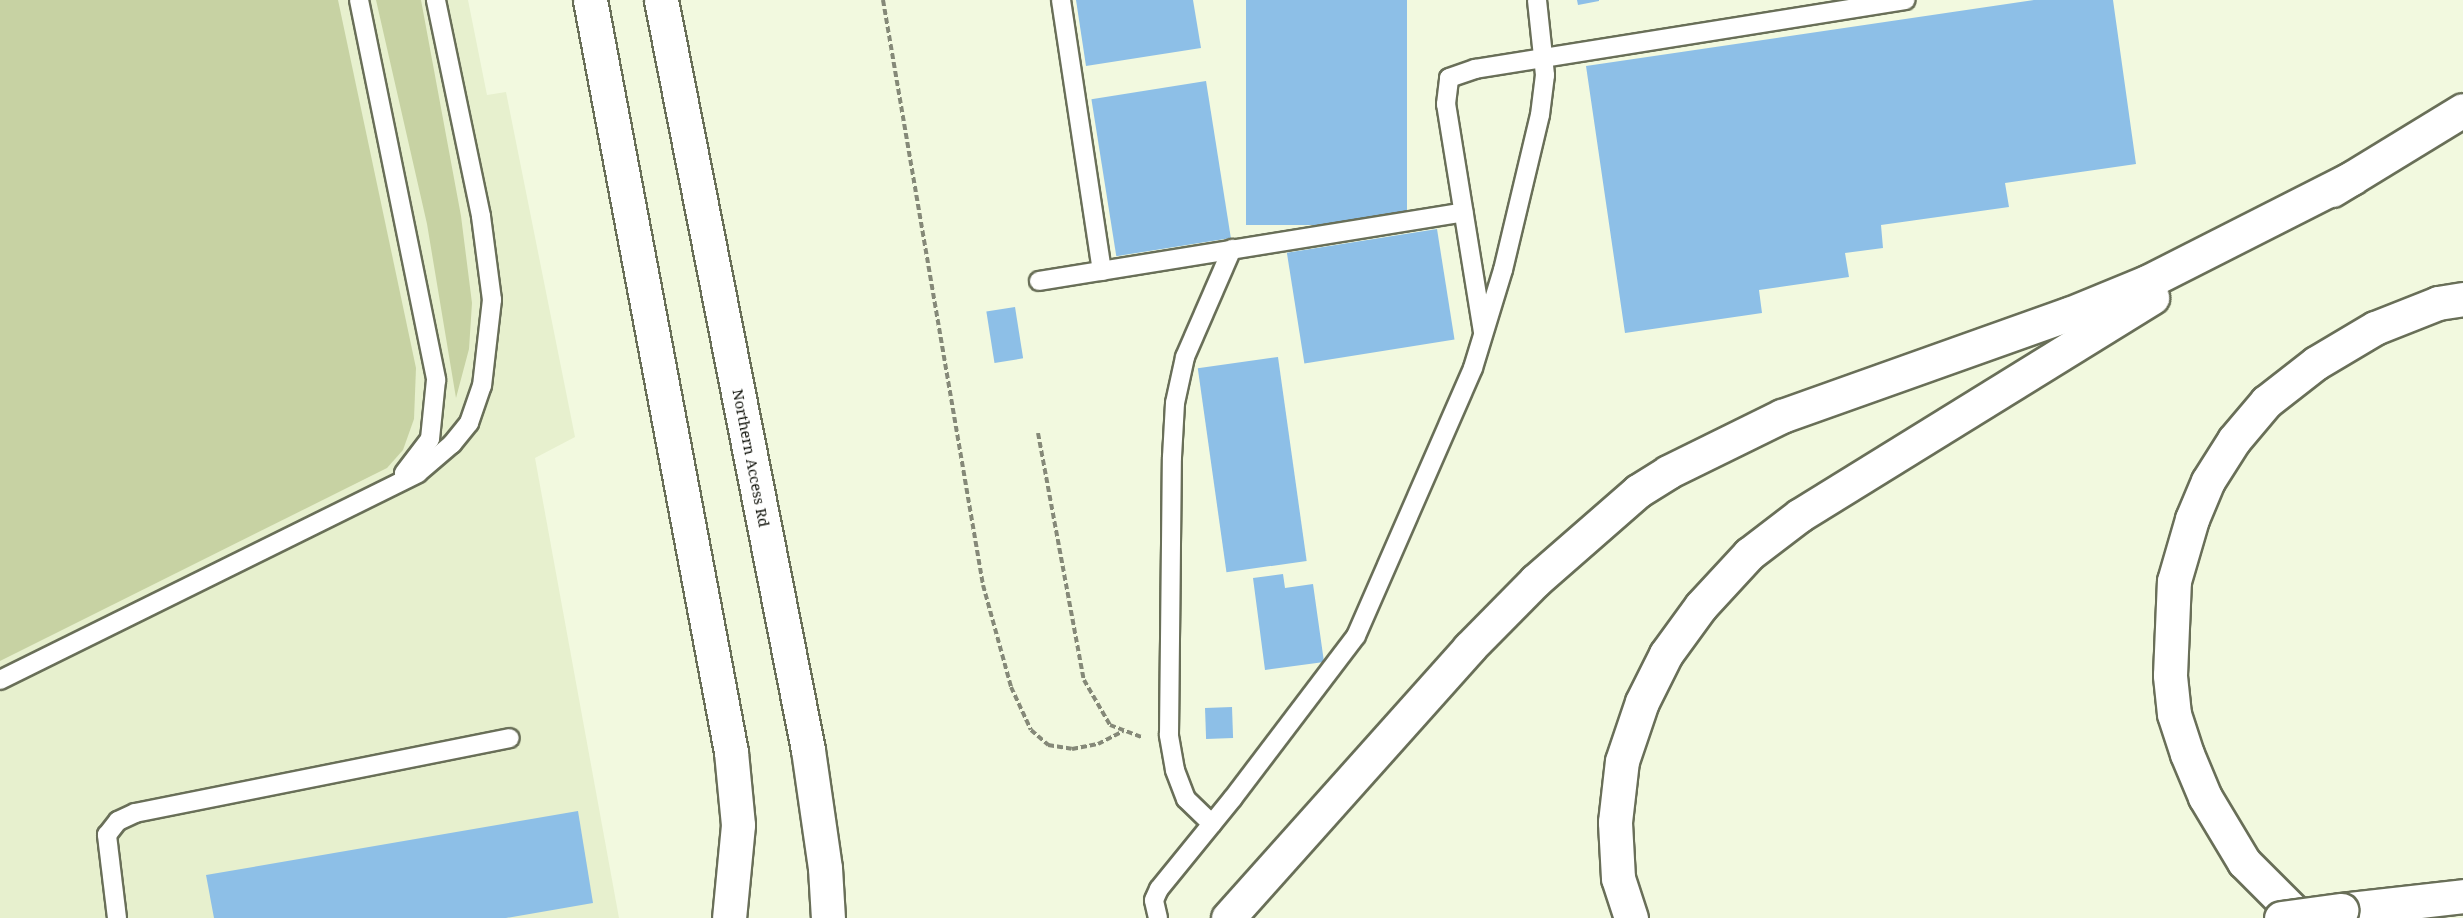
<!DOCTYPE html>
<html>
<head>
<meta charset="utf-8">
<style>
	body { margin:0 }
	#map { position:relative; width:2463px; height:918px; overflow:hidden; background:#f2f9df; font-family:"Noto Serif",serif }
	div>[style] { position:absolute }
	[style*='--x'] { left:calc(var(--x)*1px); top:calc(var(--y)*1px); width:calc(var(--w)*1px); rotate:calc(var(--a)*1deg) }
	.built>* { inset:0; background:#e7f0ce }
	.green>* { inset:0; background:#c7d2a3 }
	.building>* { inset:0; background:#8dbfe7; transform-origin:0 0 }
	.path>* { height:4px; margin-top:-2px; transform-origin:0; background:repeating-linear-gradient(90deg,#858978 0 6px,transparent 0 9px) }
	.roads { filter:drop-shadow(2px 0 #696f58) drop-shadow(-2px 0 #696f58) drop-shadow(0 2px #696f58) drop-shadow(0 -2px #696f58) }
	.service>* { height:18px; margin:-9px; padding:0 9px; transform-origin:9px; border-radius:9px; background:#fff }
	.tertiary>* { height:33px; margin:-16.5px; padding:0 16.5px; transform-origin:16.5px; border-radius:16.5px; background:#fff }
	.secondary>* { height:33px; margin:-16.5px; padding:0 16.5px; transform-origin:16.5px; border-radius:16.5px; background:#fff }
	.bridges { filter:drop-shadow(2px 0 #696f58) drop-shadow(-2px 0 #696f58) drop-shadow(0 2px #696f58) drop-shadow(0 -2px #696f58) }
	.tertiary-bridge>* { height:33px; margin:-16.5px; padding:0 16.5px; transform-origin:16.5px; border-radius:16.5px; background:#fff }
	span { translate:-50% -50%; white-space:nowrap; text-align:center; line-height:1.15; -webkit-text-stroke:4.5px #fff; paint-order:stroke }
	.street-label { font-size:15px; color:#0e1008 }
</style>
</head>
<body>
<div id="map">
	<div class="built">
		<i style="clip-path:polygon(0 0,468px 0,487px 95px,506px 92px,575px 437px,535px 458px,619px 918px,0 918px)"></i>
	</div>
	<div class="green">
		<i style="clip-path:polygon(0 0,338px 0,416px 368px,414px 419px,403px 450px,387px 468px,0 661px)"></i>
		<i style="clip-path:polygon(376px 0,421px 0,461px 216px,472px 303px,469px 349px,456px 398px,427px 224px)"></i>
	</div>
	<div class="building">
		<i style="clip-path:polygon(1076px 0,1193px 0,1201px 48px,1086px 66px)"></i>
		<i style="left:1246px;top:0;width:161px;height:225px"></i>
		<i style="clip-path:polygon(1577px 0,1599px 0,1599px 1px,1578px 5px)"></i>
		<i style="clip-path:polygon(2034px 0,2113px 0,2136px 164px,2005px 183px,2009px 207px,1881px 225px,1883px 248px,1845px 253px,1849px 277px,1759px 290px,1762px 313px,1625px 333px,1586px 66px)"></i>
		<i style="left:1206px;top:81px;width:159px;height:116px;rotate:81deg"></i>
		<i style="left:1437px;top:229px;width:112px;height:152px;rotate:81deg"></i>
		<i style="left:1015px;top:307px;width:52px;height:29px;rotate:81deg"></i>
		<i style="left:1278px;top:357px;width:206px;height:81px;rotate:82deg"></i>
		<i style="clip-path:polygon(1283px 574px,1285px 588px,1313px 584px,1324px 662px,1265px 670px,1253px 578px)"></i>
		<i style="left:1232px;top:707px;width:31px;height:27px;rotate:88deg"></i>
		<i style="clip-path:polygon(578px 811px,593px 903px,506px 918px,214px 918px,206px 875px)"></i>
	</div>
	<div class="path">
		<i style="--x:883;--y:0;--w:593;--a:80.3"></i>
		<i style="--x:983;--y:585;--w:106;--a:74.6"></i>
		<i style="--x:1011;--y:687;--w:47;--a:65.1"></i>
		<i style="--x:1031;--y:730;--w:23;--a:41"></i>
		<i style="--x:1048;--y:745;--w:24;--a:9"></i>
		<i style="--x:1072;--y:749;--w:26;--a:-11"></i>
		<i style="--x:1098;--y:744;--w:28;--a:-27"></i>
		<i style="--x:1038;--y:433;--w:251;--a:79.5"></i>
		<i style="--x:1084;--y:680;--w:52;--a:60"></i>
		<i style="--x:1110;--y:725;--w:34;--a:21"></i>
	</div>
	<div class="roads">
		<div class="service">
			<i style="--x:359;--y:0;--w:388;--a:78.5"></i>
			<i style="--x:436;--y:380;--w:59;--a:95.8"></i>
			<i style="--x:430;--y:439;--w:43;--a:127.4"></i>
			<i style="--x:1061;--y:0;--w:274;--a:81.4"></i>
			<i style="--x:1039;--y:281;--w:430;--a:-9.2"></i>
			<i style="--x:1483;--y:332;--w:231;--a:-99.2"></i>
			<i style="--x:1446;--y:104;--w:26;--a:-83"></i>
			<i style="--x:1449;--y:78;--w:28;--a:-19"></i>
			<i style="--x:1475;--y:69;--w:436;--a:-9.1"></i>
			<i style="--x:0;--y:680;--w:466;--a:-26.3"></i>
			<i style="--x:418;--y:473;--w:45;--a:-40.5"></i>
			<i style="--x:452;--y:444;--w:27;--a:-51"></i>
			<i style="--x:469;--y:423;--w:39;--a:-71"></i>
			<i style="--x:482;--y:386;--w:87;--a:-83.4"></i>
			<i style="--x:492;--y:300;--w:85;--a:-97.5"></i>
			<i style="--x:481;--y:216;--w:221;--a:-101.8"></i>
			<i style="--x:1212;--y:824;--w:36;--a:-136"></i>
			<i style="--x:1186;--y:799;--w:31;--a:-111"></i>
			<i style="--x:1175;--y:770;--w:36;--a:-100"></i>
			<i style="--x:1169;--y:735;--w:278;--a:-89.4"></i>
			<i style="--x:1172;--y:457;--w:54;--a:-86.8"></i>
			<i style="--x:1175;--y:403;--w:47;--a:-77.7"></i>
			<i style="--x:1185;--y:357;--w:118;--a:-66.5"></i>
			<i style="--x:117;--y:918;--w:84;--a:-96.9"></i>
			<i style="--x:107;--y:835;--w:18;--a:-52"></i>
			<i style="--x:118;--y:821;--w:19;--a:-25"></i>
			<i style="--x:135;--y:813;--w:382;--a:-11.3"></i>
			<i style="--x:1158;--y:918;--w:18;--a:-103"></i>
			<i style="--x:1154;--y:900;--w:12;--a:-66"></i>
			<i style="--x:1159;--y:889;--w:117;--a:-50.9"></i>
			<i style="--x:1233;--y:798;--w:203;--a:-52.8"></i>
			<i style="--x:1356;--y:636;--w:292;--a:-66.4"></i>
			<i style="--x:1473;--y:368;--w:102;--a:-73"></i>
			<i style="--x:1503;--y:270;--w:159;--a:-76.6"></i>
			<i style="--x:1540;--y:115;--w:40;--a:-82.9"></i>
			<i style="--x:1545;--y:75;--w:75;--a:-96.1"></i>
		</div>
		<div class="tertiary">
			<i style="--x:2341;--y:910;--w:123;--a:-6.5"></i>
		</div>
		<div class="secondary">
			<i style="--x:590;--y:0;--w:765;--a:79.38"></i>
			<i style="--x:731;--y:752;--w:73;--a:84.5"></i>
			<i style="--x:738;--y:825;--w:93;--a:95.5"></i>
			<i style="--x:661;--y:0;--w:764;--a:78.91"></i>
			<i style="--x:808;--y:750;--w:119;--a:81.8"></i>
			<i style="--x:825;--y:868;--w:50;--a:86.6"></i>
			<i style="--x:2332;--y:190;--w:153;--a:-31.4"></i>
			<i style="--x:1228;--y:918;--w:362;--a:-48.2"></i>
			<i style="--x:1469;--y:648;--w:94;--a:-45.4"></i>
			<i style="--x:1535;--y:581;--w:137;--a:-41.1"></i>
			<i style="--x:1638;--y:491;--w:36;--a:-32"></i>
			<i style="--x:1668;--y:472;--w:127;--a:-26.2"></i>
			<i style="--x:1782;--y:416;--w:305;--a:-19.6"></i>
			<i style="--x:2069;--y:314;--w:84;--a:-22.3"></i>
			<i style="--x:2147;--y:282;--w:230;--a:-26.9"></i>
			<i style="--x:1631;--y:918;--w:42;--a:-108"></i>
			<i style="--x:1618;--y:878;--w:56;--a:-93.1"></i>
			<i style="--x:1615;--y:822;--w:61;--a:-83.5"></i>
			<i style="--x:1622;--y:761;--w:62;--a:-71.3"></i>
			<i style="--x:1642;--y:702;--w:54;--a:-63.4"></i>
			<i style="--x:1666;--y:654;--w:59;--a:-53.9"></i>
			<i style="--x:1701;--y:606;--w:71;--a:-47.3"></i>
			<i style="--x:1749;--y:554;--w:64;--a:-37.4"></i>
			<i style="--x:1800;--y:515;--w:414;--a:-31.7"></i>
			<i style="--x:2300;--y:918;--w:79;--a:-135"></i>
			<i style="--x:2244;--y:862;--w:76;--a:-121"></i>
			<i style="--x:2205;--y:797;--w:47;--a:-112.7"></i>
			<i style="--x:2187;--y:754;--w:42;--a:-108"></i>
			<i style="--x:2174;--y:714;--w:39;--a:-96"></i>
			<i style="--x:2170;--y:675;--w:94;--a:-87.6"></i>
			<i style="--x:2174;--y:581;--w:65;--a:-73.8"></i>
			<i style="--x:2192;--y:519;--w:41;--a:-67.2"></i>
			<i style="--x:2208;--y:481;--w:49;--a:-57.6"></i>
			<i style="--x:2234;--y:440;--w:50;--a:-49.9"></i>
			<i style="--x:2266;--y:402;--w:63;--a:-38"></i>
			<i style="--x:2316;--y:363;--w:69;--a:-30.7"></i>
			<i style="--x:2375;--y:328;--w:68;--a:-21.6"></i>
			<i style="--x:2438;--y:303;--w:25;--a:-9"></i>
		</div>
	</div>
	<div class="bridges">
		<div class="tertiary-bridge">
			<i style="--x:2281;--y:918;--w:61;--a:-7.6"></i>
		</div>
	</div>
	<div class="street-label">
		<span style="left:751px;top:458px;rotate:79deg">Northern Access Rd</span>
	</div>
</div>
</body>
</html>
